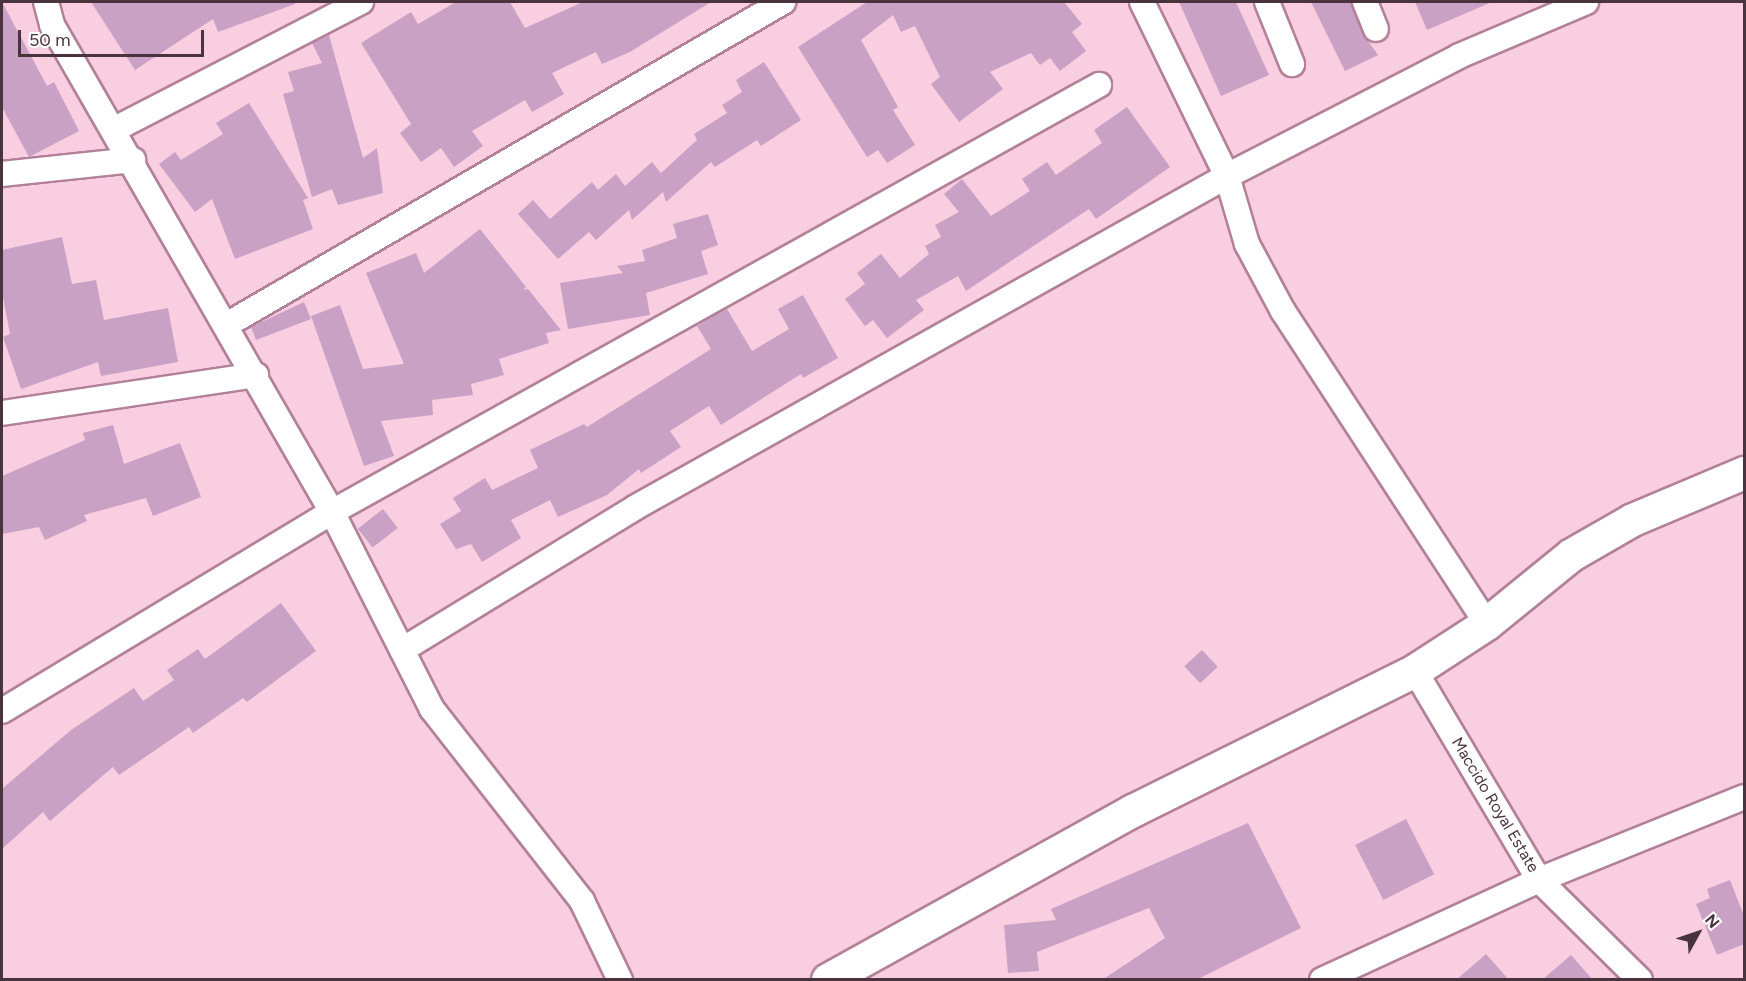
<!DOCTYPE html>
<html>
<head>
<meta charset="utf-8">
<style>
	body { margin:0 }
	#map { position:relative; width:1746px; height:981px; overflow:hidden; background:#f9cee1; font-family:Figtree,sans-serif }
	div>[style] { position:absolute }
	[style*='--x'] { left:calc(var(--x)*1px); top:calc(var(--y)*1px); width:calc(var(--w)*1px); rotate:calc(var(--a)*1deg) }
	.building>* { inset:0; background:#c9a1c5; transform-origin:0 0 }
	.roads { filter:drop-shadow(2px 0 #b28198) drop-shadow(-2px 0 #b28198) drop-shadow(0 2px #b28198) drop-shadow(0 -2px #b28198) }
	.minor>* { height:24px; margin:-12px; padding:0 12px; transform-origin:12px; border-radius:12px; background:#fff }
	.tertiary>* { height:32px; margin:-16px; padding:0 16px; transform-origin:16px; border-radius:16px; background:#fff }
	span { translate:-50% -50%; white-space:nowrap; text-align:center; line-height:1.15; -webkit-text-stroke:4.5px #fdfdfd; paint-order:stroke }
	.street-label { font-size:16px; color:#49343e }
	.frame { position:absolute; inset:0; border:3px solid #49343e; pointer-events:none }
	.north { position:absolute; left:1668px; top:903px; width:60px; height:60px; -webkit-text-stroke:4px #fdfdfd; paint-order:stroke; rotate:50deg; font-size:16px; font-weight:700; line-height:24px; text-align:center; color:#49343e }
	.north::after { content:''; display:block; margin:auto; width:21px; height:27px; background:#49343e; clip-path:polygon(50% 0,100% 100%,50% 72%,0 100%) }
	.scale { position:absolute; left:18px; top:30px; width:186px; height:27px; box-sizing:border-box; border:3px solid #49343e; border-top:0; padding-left:8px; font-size:18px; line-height:21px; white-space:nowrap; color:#49343e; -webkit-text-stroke:4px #fdfdfd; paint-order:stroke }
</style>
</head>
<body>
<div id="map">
	<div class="building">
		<i style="clip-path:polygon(2px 2px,47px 86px,54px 82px,79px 131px,29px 157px,2px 107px)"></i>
		<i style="clip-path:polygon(91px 2px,294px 2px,295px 4px,218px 32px,213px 19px,135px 70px)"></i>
		<i style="clip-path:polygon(456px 2px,510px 2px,525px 28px,583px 2px,711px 2px,630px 52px,602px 64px,596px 52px,552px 73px,564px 94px,532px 112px,525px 100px,472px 131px,483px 146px,454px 167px,441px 148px,421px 162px,400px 133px,411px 124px,361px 43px,411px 12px,418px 24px)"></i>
		<i style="clip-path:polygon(867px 2px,1064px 2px,1082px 24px,1072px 32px,1086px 51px,1060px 71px,1050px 58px,1040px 65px,1031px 53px,990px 72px,1003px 89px,959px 122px,931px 84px,940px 77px,915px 26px,901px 32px,893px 15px,861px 40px,898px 107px,893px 110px,915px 145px,887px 163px,878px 150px,867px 157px,798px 47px)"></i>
		<i style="clip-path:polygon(1179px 2px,1236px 2px,1269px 75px,1221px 96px)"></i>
		<i style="clip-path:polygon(1311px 2px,1351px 2px,1363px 34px,1378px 55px,1345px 71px)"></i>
		<i style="clip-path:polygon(1415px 2px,1492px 2px,1427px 30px)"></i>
		<i style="clip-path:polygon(329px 35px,363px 158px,377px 148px,383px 193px,338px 205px,332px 189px,312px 197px,283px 94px,294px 91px,288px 72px,322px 63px,312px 43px)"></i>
		<i style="clip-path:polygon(764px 62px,801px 120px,761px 146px,757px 140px,715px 167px,711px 162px,666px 202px,663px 192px,632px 220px,629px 210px,596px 240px,589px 232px,558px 259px,518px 214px,533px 200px,550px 219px,592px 182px,598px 190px,616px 174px,625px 186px,652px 162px,661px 173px,697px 140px,694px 134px,727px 113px,722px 105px,742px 92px,736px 80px)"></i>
		<i style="clip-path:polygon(249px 103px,308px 198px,303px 200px,313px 229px,235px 259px,212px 199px,195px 212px,159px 164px,175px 152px,181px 160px,223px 134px,216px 123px)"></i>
		<i style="clip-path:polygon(1127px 107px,1170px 167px,1096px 219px,1089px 209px,966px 291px,958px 276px,916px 300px,924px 310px,887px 338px,873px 320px,865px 326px,845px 299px,865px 284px,857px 273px,881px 254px,900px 278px,929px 254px,925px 246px,941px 237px,935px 225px,959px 212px,944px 194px,962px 179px,991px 216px,1030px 191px,1022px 179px,1047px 162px,1056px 175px,1102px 143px,1094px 130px)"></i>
		<i style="clip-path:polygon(708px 214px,718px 245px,701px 251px,708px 274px,646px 293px,650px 315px,568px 329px,560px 283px,623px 273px,617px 266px,645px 261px,642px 250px,677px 238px,673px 224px)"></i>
		<i style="clip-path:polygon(480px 229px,526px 287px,523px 290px,528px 289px,561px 330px,546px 333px,549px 343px,499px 359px,504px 375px,471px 384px,473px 395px,432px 400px,433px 415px,381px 421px,394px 456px,364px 466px,311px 316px,340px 305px,363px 369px,404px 364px,366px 273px,416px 253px,424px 273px)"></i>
		<i style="clip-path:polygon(62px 237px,72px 284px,96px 280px,104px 320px,168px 308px,178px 362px,101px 376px,98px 362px,21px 389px,3px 337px,10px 334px,2px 292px,2px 250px)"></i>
		<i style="clip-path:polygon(803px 295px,838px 358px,803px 378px,801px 374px,721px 425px,709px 406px,670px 431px,681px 447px,641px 473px,639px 469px,607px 495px,558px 517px,550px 500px,511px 520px,521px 538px,482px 562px,471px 544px,456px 549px,440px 524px,461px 511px,453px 498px,485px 478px,492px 490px,538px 468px,530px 450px,584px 424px,587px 427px,711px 349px,697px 326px,715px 315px,727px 309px,752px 351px,789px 329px,778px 309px)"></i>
		<i style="clip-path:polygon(304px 302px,311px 319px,256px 340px,251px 327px)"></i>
		<i style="clip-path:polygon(113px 425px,124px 464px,180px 443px,201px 497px,153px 516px,146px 498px,84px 515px,87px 521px,45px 540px,39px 527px,2px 534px,2px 476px,85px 440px,83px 433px)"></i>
		<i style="left:383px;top:509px;width:24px;height:32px;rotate:52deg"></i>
		<i style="clip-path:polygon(281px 603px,316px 651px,247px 702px,243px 698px,193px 733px,189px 727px,119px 775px,113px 767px,50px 821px,43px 812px,2px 849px,2px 789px,71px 730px,134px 688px,143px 701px,174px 680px,167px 670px,198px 649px,205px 659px)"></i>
		<i style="left:1202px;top:650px;width:23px;height:24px;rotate:47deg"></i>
		<i style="left:1406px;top:819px;width:62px;height:57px;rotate:63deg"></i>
		<i style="clip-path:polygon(1248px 823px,1301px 928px,1196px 980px,1102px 980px,1165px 938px,1149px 908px,1037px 952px,1039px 971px,1008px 973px,1004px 925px,1056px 920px,1051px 909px)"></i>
		<i style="clip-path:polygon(1730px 880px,1744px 916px,1744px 944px,1717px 955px,1696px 904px,1710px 898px,1707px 889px)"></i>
		<i style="clip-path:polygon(1486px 954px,1509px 980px,1456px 980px)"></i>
		<i style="clip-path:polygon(1571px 955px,1593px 980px,1542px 980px)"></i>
	</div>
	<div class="roads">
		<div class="minor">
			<i style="--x:46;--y:2;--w:24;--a:75"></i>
			<i style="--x:52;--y:25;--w:562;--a:60.1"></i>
			<i style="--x:332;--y:512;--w:221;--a:63.1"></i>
			<i style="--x:432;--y:709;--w:244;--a:52"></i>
			<i style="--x:582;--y:901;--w:88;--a:64.3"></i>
			<i style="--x:1142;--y:2;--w:194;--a:64"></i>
			<i style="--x:1227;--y:176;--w:71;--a:73.6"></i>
			<i style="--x:1247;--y:244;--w:76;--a:61.8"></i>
			<i style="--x:1283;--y:311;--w:374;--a:56.9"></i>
			<i style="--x:1267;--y:2;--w:67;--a:68"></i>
			<i style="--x:1365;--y:2;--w:29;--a:68"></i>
			<i style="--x:115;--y:129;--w:277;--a:-27.3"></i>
			<i style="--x:2;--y:174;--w:132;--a:-6.1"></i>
			<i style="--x:228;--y:324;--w:642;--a:-30.12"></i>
			<i style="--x:2;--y:413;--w:257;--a:-8.5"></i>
			<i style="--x:402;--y:650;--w:274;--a:-31.4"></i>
			<i style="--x:636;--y:507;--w:677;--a:-29.25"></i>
			<i style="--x:1227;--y:176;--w:261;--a:-27.3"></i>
			<i style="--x:1459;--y:56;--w:138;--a:-23"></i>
			<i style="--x:1415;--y:671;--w:243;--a:59.3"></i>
			<i style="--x:1539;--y:880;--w:142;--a:44.7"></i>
			<i style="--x:2;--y:711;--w:385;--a:-31.1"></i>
			<i style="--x:332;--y:512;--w:878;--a:-29.11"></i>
			<i style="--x:1322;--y:980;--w:239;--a:-24.7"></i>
			<i style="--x:1539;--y:880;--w:221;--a:-22"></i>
		</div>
		<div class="tertiary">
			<i style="--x:828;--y:980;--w:349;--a:-29"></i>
			<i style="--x:1133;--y:811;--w:315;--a:-26.4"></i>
			<i style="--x:1415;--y:671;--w:86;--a:-33.1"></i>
			<i style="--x:1487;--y:624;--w:109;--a:-39.1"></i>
			<i style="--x:1572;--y:555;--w:70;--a:-29.8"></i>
			<i style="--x:1633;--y:520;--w:121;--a:-22.9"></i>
		</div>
	</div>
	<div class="street-label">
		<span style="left:1495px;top:805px;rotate:59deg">Maccido Royal Estate</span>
	</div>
	<div class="frame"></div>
	<div class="north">N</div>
	<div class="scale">50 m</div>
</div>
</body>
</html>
